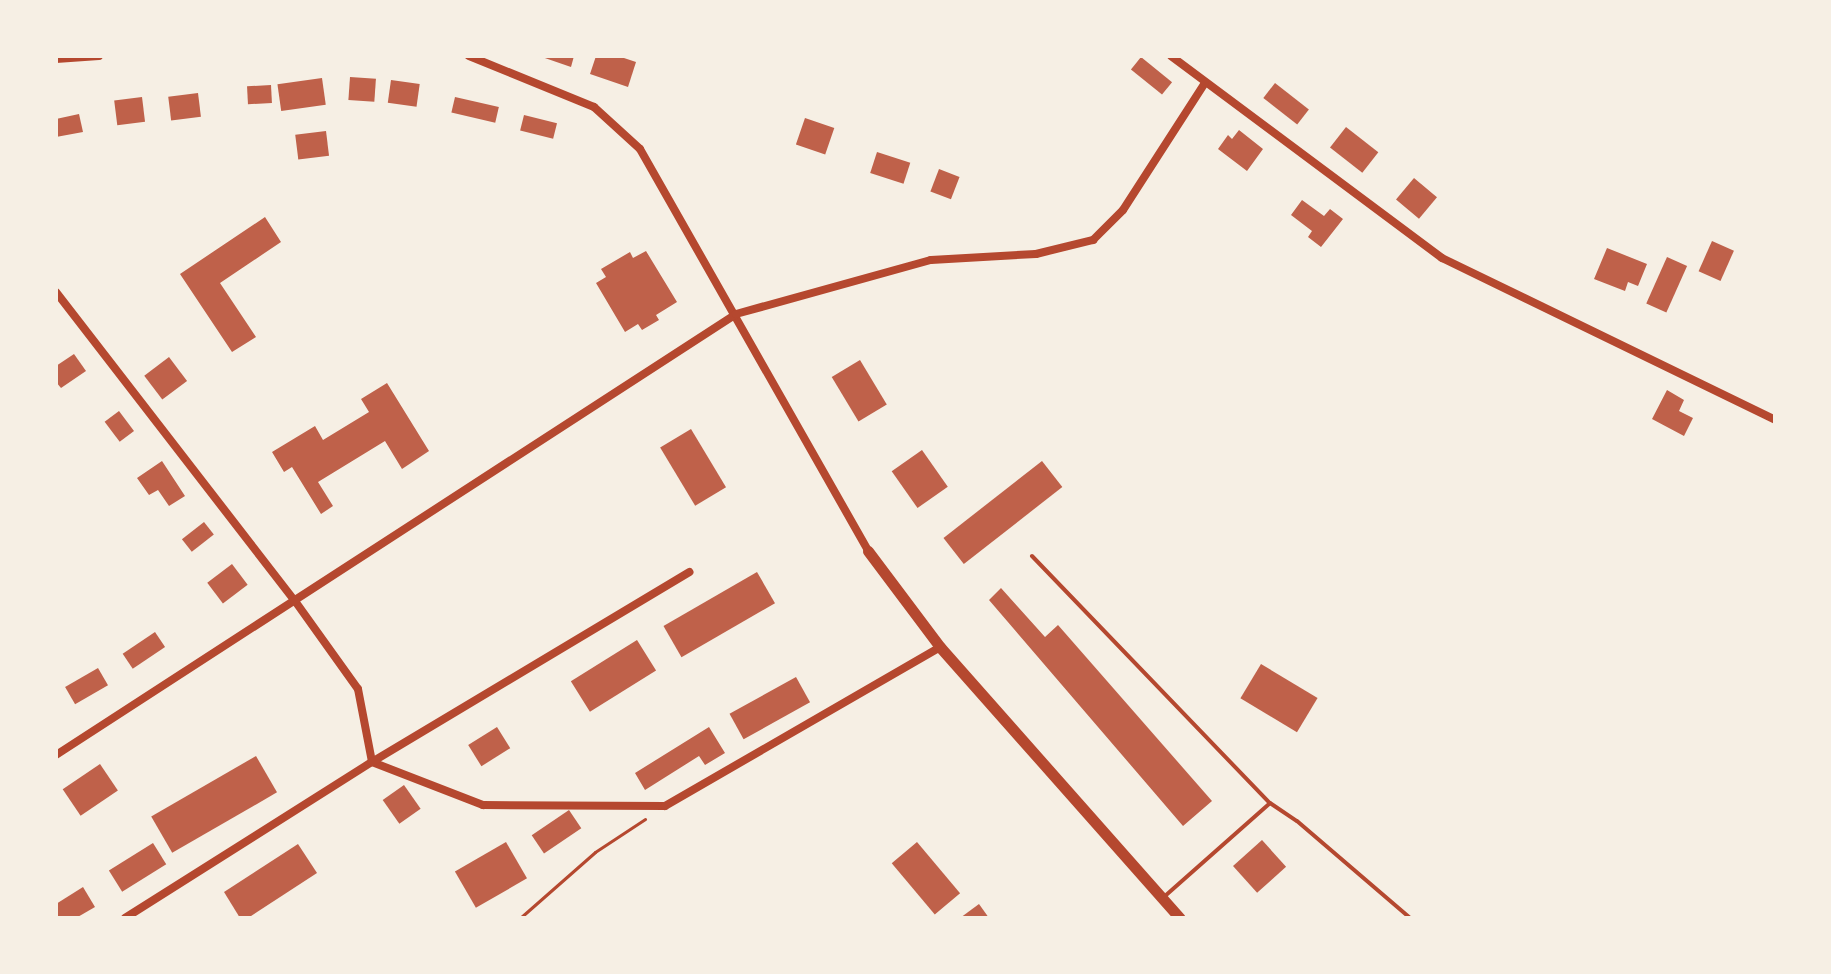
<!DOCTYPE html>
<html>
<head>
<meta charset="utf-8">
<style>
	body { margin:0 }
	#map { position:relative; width:1831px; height:974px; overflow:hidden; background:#f6efe4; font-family:"Roboto Condensed",sans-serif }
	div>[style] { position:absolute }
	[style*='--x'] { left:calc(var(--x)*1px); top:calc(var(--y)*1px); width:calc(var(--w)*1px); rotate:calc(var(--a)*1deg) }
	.building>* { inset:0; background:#bf614a; transform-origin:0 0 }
	.path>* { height:3px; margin:-1.5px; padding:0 1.5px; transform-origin:1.5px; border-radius:1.5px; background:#b5482f }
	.service>* { height:4px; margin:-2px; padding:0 2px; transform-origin:2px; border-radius:2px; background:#b5482f }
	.minor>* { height:8px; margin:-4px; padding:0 4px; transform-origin:4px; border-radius:4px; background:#b5482f }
	.tertiary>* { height:11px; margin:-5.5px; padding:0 5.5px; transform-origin:5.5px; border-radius:5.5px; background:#b5482f }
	span { translate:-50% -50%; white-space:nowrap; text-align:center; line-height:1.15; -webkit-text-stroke:8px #f6efe4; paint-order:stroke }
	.frame { position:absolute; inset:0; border:58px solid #f6efe4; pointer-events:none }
</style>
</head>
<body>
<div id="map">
	<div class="building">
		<i style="clip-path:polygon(539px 56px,574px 56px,571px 67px)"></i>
		<i style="clip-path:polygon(596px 56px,618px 56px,636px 62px,628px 87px,590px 74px)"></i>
		<i style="left:1141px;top:57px;width:40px;height:16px;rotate:39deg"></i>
		<i style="left:350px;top:77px;width:26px;height:23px;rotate:4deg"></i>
		<i style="left:322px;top:78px;width:27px;height:45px;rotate:82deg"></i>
		<i style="left:391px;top:80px;width:29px;height:23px;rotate:8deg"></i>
		<i style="left:1275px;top:83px;width:43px;height:19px;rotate:38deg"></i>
		<i style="left:271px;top:85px;width:18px;height:24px;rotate:87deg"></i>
		<i style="left:198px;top:93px;width:24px;height:30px;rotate:83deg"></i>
		<i style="left:142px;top:97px;width:25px;height:28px;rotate:83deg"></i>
		<i style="left:455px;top:97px;width:45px;height:16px;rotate:13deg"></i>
		<i style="clip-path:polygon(79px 114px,83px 132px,56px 137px,56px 119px)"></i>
		<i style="left:524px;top:115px;width:34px;height:16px;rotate:14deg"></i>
		<i style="left:805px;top:118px;width:31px;height:28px;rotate:19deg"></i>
		<i style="left:1346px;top:127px;width:41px;height:26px;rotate:38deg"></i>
		<i style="clip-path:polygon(1239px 130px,1263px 149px,1247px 171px,1218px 149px,1228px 135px,1232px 139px)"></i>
		<i style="left:326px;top:131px;width:25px;height:31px;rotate:83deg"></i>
		<i style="left:877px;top:152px;width:35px;height:22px;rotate:18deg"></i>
		<i style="left:939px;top:169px;width:22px;height:24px;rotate:21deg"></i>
		<i style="left:1414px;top:178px;width:30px;height:28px;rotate:40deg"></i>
		<i style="clip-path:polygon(1302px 200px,1324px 216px,1330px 209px,1343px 219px,1321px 247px,1308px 237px,1312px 231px,1291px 215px)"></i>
		<i style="clip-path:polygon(265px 217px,281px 242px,220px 283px,256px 337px,232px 352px,180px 274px)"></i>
		<i style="left:1712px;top:241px;width:24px;height:33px;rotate:24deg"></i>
		<i style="clip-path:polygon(1607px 248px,1647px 264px,1638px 286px,1628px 282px,1625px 291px,1594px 279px)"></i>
		<i style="clip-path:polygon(646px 251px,677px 302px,656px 315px,659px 320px,642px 330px,638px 324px,625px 332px,596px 283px,606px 277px,601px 269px,630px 252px,633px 258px)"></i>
		<i style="left:1667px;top:257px;width:22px;height:51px;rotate:24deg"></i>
		<i style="clip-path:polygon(74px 354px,86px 371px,61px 388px,56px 382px,56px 366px)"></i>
		<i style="left:169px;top:357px;width:30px;height:31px;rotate:53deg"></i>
		<i style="left:860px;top:360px;width:52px;height:33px;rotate:59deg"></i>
		<i style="clip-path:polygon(387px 383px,429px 451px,402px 469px,385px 441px,318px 482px,333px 506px,321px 514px,292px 467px,284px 472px,272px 452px,315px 426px,323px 440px,369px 412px,361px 399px)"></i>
		<i style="clip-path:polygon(1667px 390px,1684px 400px,1679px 411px,1693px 418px,1684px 436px,1652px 419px)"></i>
		<i style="left:119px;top:411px;width:25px;height:18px;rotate:53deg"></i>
		<i style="left:691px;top:429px;width:68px;height:36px;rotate:59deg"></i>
		<i style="left:922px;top:450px;width:45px;height:37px;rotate:55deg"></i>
		<i style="clip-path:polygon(162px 461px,185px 496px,169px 506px,158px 490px,149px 495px,137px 478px)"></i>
		<i style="left:1042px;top:461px;width:33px;height:125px;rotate:52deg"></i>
		<i style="left:204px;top:522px;width:16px;height:28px;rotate:52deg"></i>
		<i style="left:232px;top:564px;width:26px;height:31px;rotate:53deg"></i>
		<i style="left:757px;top:572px;width:36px;height:108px;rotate:60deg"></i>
		<i style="clip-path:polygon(1001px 588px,1045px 637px,1058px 625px,1212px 801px,1183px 826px,989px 600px)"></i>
		<i style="left:155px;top:632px;width:18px;height:39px;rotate:56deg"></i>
		<i style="left:637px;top:640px;width:36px;height:78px;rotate:58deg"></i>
		<i style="left:1261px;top:664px;width:66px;height:40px;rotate:31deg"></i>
		<i style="left:98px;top:668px;width:20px;height:38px;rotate:60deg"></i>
		<i style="left:796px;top:677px;width:29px;height:76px;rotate:61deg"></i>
		<i style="left:497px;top:727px;width:25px;height:34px;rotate:58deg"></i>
		<i style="clip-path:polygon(709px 727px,725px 753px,705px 765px,699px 756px,645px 790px,635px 773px)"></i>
		<i style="left:256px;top:756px;width:42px;height:121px;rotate:60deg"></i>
		<i style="left:100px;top:764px;width:32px;height:45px;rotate:56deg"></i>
		<i style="left:404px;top:785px;width:29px;height:26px;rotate:55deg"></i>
		<i style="left:569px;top:810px;width:22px;height:45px;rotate:56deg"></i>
		<i style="left:1262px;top:840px;width:36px;height:39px;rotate:48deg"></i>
		<i style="left:506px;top:842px;width:42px;height:59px;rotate:60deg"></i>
		<i style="left:917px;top:842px;width:67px;height:33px;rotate:50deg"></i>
		<i style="left:153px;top:843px;width:25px;height:52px;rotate:58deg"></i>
		<i style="clip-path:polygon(298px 844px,317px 873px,248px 918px,240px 918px,224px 892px)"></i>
		<i style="clip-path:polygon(83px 887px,95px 907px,76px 918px,56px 918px,56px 904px)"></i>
		<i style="clip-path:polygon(979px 904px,989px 918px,960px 918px)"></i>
	</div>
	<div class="path">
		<i style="--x:520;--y:918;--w:100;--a:-41.3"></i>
		<i style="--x:595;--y:852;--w:60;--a:-33.4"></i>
	</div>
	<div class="service">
		<i style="--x:1032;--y:556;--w:343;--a:46.1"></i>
		<i style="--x:1165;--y:896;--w:140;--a:-41.5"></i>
		<i style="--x:1270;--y:803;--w:32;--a:34"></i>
		<i style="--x:1297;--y:821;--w:149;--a:40.6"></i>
	</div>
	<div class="minor">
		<i style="--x:469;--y:56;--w:135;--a:22.2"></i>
		<i style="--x:594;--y:107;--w:62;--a:42.4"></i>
		<i style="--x:640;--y:149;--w:462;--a:60.4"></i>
		<i style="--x:1171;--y:56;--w:338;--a:36.7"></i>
		<i style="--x:1442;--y:258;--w:370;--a:25.9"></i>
		<i style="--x:56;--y:59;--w:43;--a:-4"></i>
		<i style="--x:56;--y:292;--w:391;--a:52.3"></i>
		<i style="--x:295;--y:601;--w:108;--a:54.4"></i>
		<i style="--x:358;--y:689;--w:74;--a:79.1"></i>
		<i style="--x:372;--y:762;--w:119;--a:21.2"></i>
		<i style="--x:483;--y:805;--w:182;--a:0.3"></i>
		<i style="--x:665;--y:806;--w:318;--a:-30"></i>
		<i style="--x:56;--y:755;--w:810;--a:-32.96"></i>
		<i style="--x:736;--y:314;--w:202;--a:-15.5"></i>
		<i style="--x:931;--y:260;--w:105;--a:-3.3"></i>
		<i style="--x:1036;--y:254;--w:59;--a:-13.8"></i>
		<i style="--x:1093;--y:240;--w:42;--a:-45"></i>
		<i style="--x:1123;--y:210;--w:151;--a:-57.2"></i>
		<i style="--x:125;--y:918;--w:292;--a:-32.3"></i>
		<i style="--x:372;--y:762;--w:370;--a:-30.9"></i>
	</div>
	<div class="tertiary">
		<i style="--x:868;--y:551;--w:120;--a:53.1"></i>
		<i style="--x:940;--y:647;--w:362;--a:48.5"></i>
	</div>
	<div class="frame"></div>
</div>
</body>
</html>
